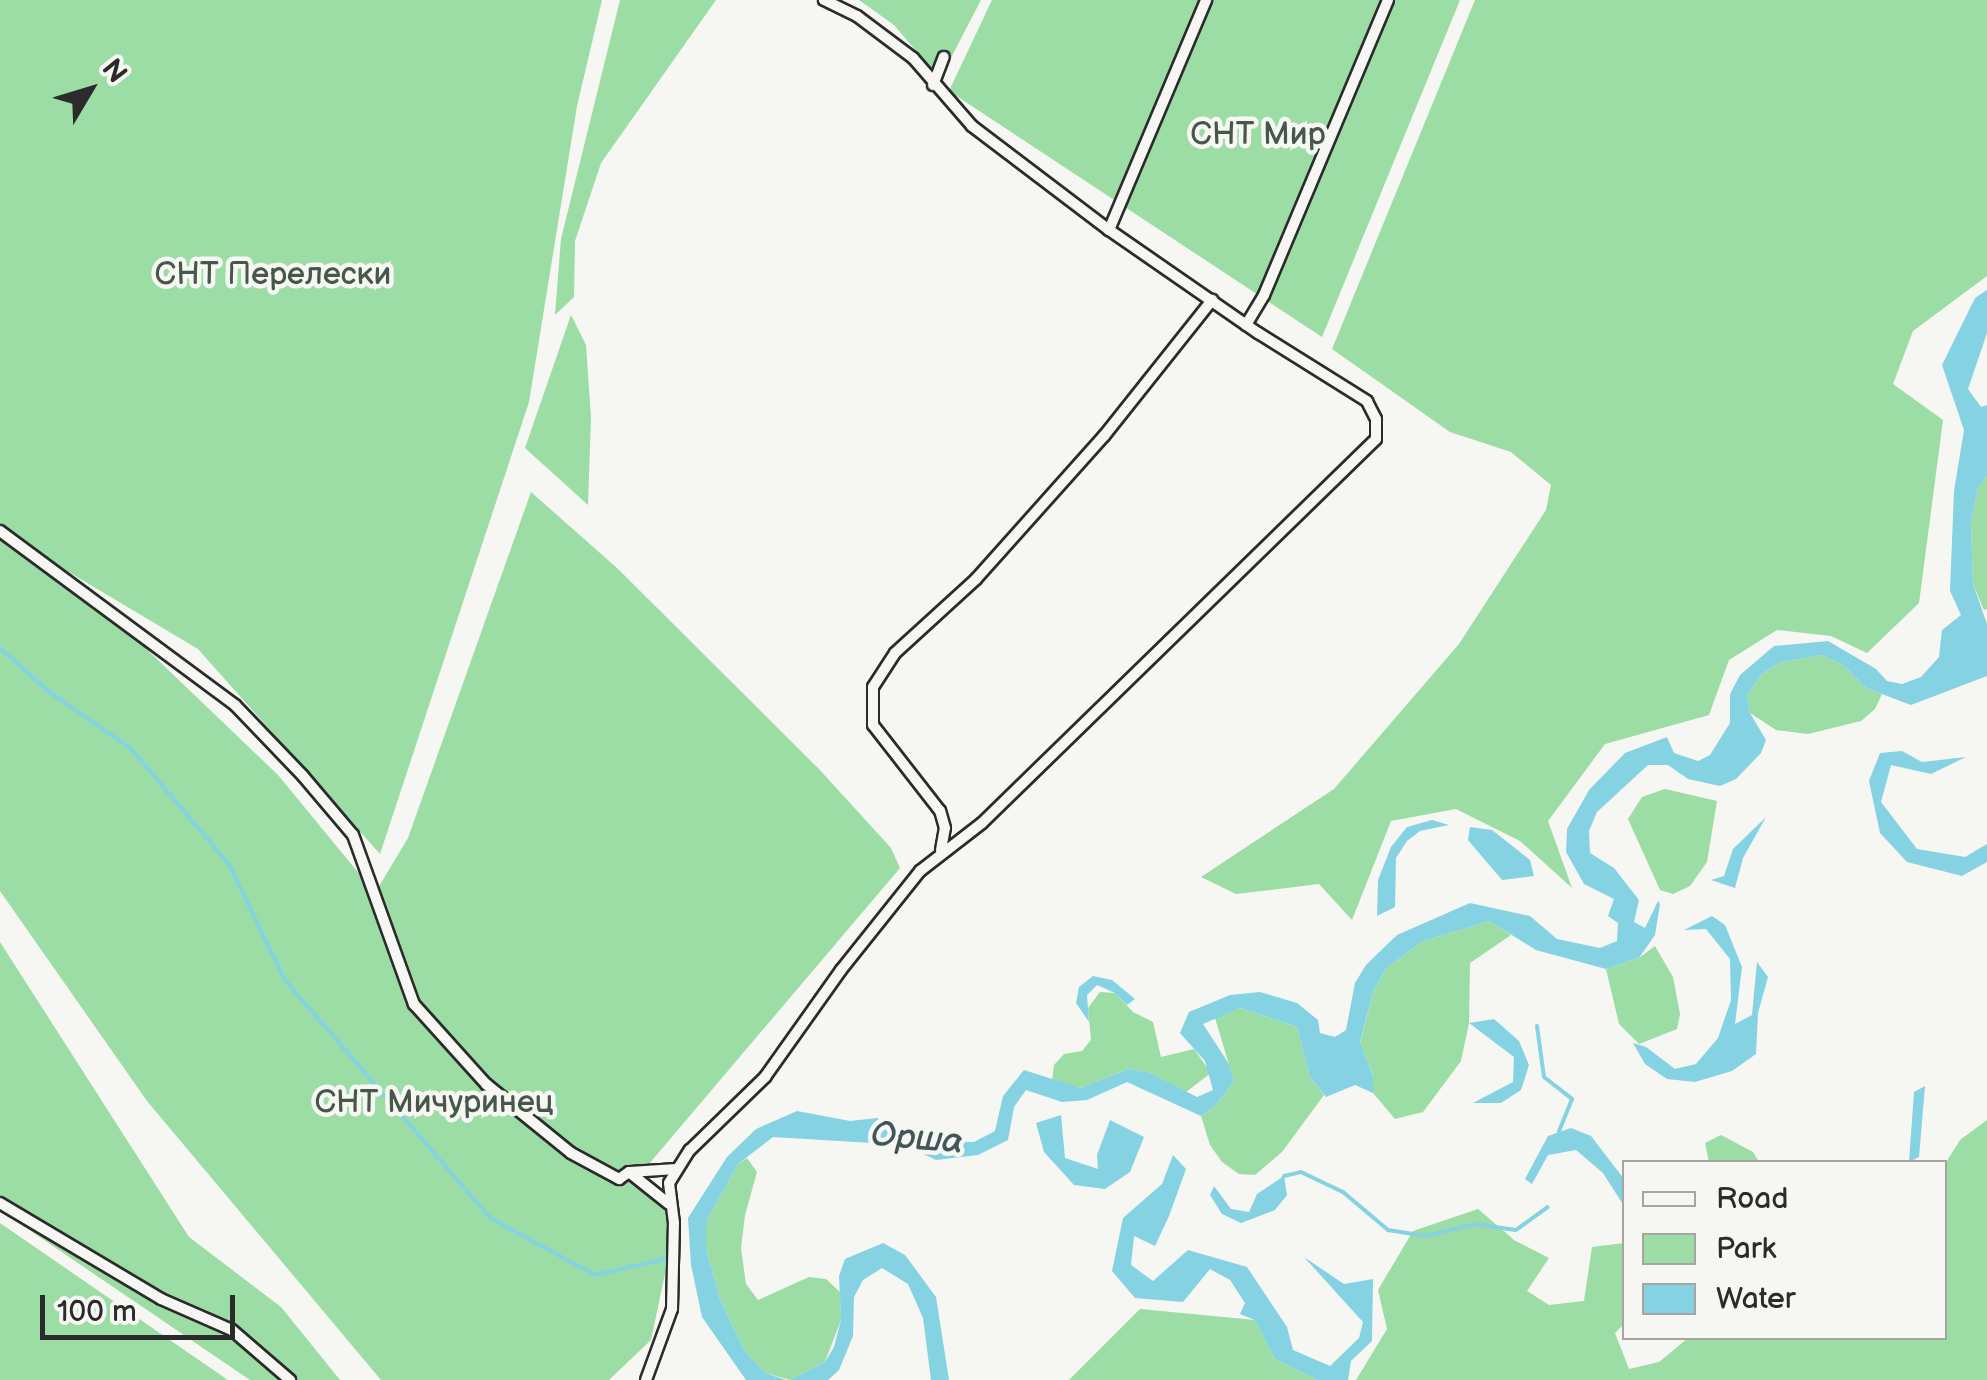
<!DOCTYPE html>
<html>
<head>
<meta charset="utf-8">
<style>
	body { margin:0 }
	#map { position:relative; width:1987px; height:1380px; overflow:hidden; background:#f6f6f2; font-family:"Balsamiq Sans",sans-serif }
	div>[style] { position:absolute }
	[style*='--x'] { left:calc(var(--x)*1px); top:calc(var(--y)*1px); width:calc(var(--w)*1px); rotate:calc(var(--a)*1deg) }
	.green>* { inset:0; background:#9cdca5 }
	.water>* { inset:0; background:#85d2e3 }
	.stream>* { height:4px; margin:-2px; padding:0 2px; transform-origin:2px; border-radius:2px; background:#85d2e3 }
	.roads { filter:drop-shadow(2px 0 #2b2b2b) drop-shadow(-2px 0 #2b2b2b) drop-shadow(0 2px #2b2b2b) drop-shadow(0 -2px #2b2b2b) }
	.street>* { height:10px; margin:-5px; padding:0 5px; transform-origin:5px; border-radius:5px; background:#f6f6f2 }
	span { translate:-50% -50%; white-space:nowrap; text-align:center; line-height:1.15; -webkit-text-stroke:9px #f6f6f2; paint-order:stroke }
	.park-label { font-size:32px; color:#47574a }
	.water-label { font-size:35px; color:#425559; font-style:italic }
	.legend { position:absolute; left:1622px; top:1160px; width:325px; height:180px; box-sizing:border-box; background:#f6f6f2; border:2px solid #a5a5a2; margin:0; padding:12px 18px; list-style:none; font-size:30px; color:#2b2b2b }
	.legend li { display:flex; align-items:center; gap:20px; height:50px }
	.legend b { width:50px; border:2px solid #a5a5a2 }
	.north { position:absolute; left:40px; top:40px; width:100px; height:100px; -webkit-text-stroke:8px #f6f6f2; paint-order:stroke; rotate:52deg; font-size:28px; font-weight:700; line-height:40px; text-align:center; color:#2b2b2b }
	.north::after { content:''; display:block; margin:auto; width:35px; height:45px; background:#2b2b2b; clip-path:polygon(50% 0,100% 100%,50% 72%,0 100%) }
	.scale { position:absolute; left:40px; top:1295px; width:195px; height:45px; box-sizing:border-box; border:5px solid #2b2b2b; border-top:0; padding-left:12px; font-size:30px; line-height:35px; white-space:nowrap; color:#2b2b2b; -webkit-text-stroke:8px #f6f6f2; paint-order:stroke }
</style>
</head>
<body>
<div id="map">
	<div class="green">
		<i style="clip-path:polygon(0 0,602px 0,577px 106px,529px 402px,380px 854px,198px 649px,0 531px)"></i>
		<i style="clip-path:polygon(620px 0,716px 0,601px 163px,575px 241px,574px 297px,555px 315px,561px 239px)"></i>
		<i style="clip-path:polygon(859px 0,981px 0,940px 79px,894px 25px)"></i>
		<i style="clip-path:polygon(992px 0,1460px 0,1322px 337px,949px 91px)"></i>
		<i style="clip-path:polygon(1475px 0,1987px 0,1987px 276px,1913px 331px,1893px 384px,1943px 420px,1919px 603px,1867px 653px,1831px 636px,1777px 630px,1729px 660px,1709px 715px,1605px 744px,1548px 821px,1572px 888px,1520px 841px,1456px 809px,1391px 821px,1352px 920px,1319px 884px,1236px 894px,1201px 877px,1334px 789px,1459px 644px,1546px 510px,1551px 485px,1511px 452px,1450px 432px,1332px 349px)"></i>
		<i style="clip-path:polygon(571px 315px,586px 345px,591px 418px,588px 505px,525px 448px)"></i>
		<i style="clip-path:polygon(1987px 476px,1987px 609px,1984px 610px,1973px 584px,1971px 521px,1978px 488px)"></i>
		<i style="clip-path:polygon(531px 492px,617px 568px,818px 768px,891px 848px,900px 868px,643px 1171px,676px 1222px,651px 1340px,609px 1380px,381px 1380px,147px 1101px,0 891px,0 536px,136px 639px,278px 775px,375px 893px,408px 838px)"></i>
		<i style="clip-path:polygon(1821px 655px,1843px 665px,1866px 688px,1882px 694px,1875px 709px,1861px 721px,1808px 734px,1776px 730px,1750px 713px,1747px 696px,1762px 674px,1779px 663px)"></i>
		<i style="clip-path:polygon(1665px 789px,1717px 801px,1707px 862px,1690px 886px,1673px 894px,1660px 890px,1628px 819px,1642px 797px)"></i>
		<i style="clip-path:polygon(1489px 921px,1511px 935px,1470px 963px,1469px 1023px,1461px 1061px,1423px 1112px,1395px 1119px,1373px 1093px,1373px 1075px,1360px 1043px,1374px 989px,1386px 969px,1421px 942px)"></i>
		<i style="clip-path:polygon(0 942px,189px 1237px,281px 1307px,340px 1380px,250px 1380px,0 1210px)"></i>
		<i style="clip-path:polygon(1655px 946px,1673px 977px,1680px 1014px,1677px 1029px,1639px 1044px,1619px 1024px,1606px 969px,1639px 958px)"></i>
		<i style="clip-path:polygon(1100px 992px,1115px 993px,1133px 1012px,1153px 1022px,1161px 1057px,1194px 1049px,1211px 1073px,1186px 1092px,1148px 1072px,1128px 1069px,1080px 1088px,1052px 1081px,1054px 1065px,1064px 1054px,1082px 1051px,1091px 1040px,1088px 1008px)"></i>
		<i style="clip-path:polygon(1240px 1008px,1297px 1027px,1310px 1077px,1324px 1095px,1282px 1152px,1255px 1175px,1239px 1174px,1222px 1162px,1210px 1145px,1201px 1116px,1216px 1105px,1234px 1081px,1215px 1018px)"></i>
		<i style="clip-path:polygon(1987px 1120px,1987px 1380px,1356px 1380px,1387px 1329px,1378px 1290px,1413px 1231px,1478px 1209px,1514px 1240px,1549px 1258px,1527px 1291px,1549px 1305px,1584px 1301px,1592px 1247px,1624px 1243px,1624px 1324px,1615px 1333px,1629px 1369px,1659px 1362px,1688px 1338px,1944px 1338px,1945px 1164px,1960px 1140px)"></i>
		<i style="clip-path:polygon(1721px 1135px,1753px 1152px,1759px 1162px,1709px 1162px,1705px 1143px)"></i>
		<i style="clip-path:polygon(747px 1158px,757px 1172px,745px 1215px,741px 1248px,746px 1284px,758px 1300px,809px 1277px,826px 1279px,840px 1292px,841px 1320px,825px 1362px,790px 1380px,765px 1373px,744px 1350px,720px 1299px,706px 1249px,706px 1222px,738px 1164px)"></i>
		<i style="clip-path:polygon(0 1223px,225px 1378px,227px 1380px,0 1380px)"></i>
		<i style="clip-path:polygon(1140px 1309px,1255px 1320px,1275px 1359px,1317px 1380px,1069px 1380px)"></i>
	</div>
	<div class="water">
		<i style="clip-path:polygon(1987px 290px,1987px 333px,1968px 389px,1981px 407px,1987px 405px,1987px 476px,1978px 488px,1971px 521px,1973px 584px,1987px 624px,1987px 676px,1911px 705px,1866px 688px,1843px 665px,1821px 655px,1779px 663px,1762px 674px,1747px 696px,1750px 713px,1766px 740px,1761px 753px,1736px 779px,1720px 786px,1688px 779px,1668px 765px,1648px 765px,1597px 812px,1589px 831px,1590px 853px,1614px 868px,1639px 900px,1634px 922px,1645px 928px,1658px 901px,1660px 904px,1655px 935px,1639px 958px,1606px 969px,1536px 950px,1489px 921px,1421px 942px,1386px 969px,1374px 989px,1360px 1042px,1373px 1076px,1373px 1093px,1355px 1085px,1326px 1097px,1310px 1077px,1297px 1027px,1240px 1008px,1203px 1024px,1229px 1064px,1234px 1081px,1216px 1105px,1201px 1116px,1127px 1082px,1087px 1100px,1062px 1102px,1026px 1090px,1014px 1107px,1008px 1140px,978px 1155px,936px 1160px,911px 1148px,872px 1143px,773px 1137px,738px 1164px,706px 1222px,706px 1249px,720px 1299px,744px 1350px,765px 1373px,786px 1380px,746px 1380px,702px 1317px,691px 1265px,688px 1218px,727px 1157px,756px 1129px,797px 1111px,850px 1121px,877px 1118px,924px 1141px,974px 1142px,995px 1131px,1003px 1096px,1024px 1070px,1080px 1088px,1128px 1069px,1148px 1072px,1197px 1097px,1213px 1090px,1205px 1061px,1180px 1033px,1189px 1012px,1230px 995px,1260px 992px,1297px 1003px,1318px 1020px,1320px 1033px,1335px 1037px,1346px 1030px,1355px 983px,1366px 965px,1397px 935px,1470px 903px,1530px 916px,1557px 939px,1600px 948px,1617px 941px,1618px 923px,1608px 916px,1614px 899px,1584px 884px,1566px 852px,1567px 829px,1589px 790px,1625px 753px,1667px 737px,1674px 753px,1698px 761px,1710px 755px,1730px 723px,1730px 694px,1740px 675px,1774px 646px,1828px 641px,1876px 669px,1887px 681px,1902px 684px,1921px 677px,1939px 657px,1942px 630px,1961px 615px,1950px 591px,1954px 491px,1964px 430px,1942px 365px,1975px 298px)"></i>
		<i style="clip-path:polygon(1902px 751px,1922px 762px,1966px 757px,1931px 774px,1891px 765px,1881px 802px,1917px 849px,1965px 857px,1987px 844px,1987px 862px,1962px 876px,1907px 862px,1880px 833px,1869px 781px,1880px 753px)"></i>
		<i style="clip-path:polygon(1766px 817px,1743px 858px,1735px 888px,1711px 880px,1724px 876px,1733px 849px)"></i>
		<i style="clip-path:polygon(1432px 820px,1449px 825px,1420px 831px,1407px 841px,1396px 858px,1395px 907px,1377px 916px,1378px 880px,1391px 847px,1407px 827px)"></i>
		<i style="clip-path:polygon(1470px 827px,1492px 830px,1530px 860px,1534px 876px,1502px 880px,1468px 840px)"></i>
		<i style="clip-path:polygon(1712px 916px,1725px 925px,1742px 967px,1735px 1024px,1752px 1015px,1757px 962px,1768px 977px,1758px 1013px,1756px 1054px,1732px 1071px,1695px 1082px,1667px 1079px,1645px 1064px,1633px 1043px,1646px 1047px,1675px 1069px,1696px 1064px,1718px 1038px,1731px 1000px,1730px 959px,1706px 929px,1684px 930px)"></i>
		<i style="clip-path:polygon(1093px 976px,1112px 980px,1135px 999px,1127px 1005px,1115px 993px,1097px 985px,1087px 995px,1089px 1022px,1076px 1003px,1079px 987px)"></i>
		<i style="clip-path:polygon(1494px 1019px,1519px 1041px,1529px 1065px,1521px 1090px,1501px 1103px,1473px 1103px,1513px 1082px,1514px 1057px,1469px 1023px)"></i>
		<i style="clip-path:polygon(1925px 1086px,1919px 1157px,1909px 1162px,1914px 1092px)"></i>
		<i style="clip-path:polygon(1061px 1115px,1065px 1158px,1098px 1169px,1097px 1155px,1110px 1120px,1144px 1137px,1130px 1172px,1105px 1189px,1074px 1185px,1044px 1152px,1036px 1123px)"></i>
		<i style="clip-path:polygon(1571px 1128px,1591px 1136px,1624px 1179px,1624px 1206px,1603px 1173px,1576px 1150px,1548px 1155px,1532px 1184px,1525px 1179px,1548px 1136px)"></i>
		<i style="clip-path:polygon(1173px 1155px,1186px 1169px,1169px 1216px,1155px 1246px,1134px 1236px,1131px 1265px,1153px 1281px,1188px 1250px,1247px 1267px,1287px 1327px,1293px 1350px,1330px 1366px,1359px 1338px,1363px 1322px,1304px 1257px,1344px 1284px,1373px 1279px,1372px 1341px,1351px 1361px,1348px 1380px,1317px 1380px,1275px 1359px,1255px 1320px,1240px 1314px,1245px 1303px,1230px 1280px,1210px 1269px,1183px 1302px,1135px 1298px,1112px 1271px,1123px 1218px,1162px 1184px)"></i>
		<i style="clip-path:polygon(1284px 1176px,1287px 1195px,1275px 1210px,1241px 1223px,1222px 1214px,1210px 1195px,1214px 1186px,1231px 1209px,1249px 1212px,1257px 1194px)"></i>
		<i style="clip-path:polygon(883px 1243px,905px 1255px,936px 1297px,949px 1380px,931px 1380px,923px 1318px,908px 1284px,882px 1268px,863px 1280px,854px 1297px,853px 1336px,839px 1370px,828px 1380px,790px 1380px,825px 1362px,834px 1347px,841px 1320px,839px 1276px,845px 1259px)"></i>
	</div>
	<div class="stream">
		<i style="--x:0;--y:648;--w:63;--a:41.8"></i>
		<i style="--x:47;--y:690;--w:103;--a:35.1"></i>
		<i style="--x:131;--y:749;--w:151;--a:49.6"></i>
		<i style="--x:229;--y:864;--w:127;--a:64.4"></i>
		<i style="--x:284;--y:979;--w:316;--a:49.2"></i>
		<i style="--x:490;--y:1218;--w:119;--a:28.5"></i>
		<i style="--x:595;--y:1275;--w:77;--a:-12.8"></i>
		<i style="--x:1537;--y:1026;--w:51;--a:82.2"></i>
		<i style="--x:1544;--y:1077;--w:36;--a:38"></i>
		<i style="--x:1572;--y:1099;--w:35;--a:112"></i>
		<i style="--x:1284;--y:1176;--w:17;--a:-13"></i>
		<i style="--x:1301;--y:1172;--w:47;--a:25.5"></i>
		<i style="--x:1343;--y:1192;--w:59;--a:40.2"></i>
		<i style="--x:1388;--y:1230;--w:38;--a:9"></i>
		<i style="--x:1426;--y:1236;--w:50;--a:-13.8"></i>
		<i style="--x:1475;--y:1224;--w:41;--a:8.3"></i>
		<i style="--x:1516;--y:1230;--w:39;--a:-36"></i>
	</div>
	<div class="roads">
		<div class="street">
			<i style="--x:933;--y:85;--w:30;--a:-69"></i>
			<i style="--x:1109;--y:230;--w:250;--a:-67.1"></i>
			<i style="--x:1246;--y:325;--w:35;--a:-59"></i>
			<i style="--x:1264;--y:295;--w:320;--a:-67.2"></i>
			<i style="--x:0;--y:531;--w:292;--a:36.5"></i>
			<i style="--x:235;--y:705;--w:98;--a:46.2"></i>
			<i style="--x:303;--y:776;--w:77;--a:49.7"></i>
			<i style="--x:353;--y:835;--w:180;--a:70.2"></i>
			<i style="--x:414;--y:1004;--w:108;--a:48"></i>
			<i style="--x:486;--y:1084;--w:109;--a:39.1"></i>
			<i style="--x:571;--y:1153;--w:55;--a:28.4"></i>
			<i style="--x:619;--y:1179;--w:12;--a:-35"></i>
			<i style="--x:629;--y:1172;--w:51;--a:38.7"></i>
			<i style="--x:941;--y:850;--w:22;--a:-80"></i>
			<i style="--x:945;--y:828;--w:18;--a:-106"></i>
			<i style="--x:940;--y:811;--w:109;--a:-127.9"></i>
			<i style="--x:873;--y:725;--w:38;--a:-90"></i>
			<i style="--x:873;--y:687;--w:40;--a:-57.1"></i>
			<i style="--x:895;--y:653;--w:110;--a:-42.4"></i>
			<i style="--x:976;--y:579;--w:192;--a:-48.2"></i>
			<i style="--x:1104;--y:436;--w:174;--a:-51.5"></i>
			<i style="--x:630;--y:1172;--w:46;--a:-3.7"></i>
			<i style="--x:0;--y:1203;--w:187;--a:30.8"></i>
			<i style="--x:161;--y:1299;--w:77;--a:23.6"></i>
			<i style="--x:232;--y:1330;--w:77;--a:40.8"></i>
			<i style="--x:646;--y:1380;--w:76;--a:-69.9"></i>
			<i style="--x:672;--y:1309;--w:86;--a:-88.7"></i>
			<i style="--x:674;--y:1223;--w:40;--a:-97.1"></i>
			<i style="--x:669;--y:1183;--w:39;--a:-58"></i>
			<i style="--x:690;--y:1150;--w:105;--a:-44.2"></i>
			<i style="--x:765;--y:1077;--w:131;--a:-54.6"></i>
			<i style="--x:841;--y:970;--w:127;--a:-51.4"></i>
			<i style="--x:920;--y:871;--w:78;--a:-37.7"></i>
			<i style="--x:982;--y:823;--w:550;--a:-44.26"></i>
			<i style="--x:1376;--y:439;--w:20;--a:-90"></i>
			<i style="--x:1376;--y:419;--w:20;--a:-117"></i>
			<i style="--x:1367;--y:401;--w:128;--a:-148"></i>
			<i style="--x:1258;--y:333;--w:181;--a:-145.3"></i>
			<i style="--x:1109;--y:230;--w:172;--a:-142.8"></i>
			<i style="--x:972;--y:126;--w:90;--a:-130.9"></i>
			<i style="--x:913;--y:58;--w:70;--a:-143.1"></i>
			<i style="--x:857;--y:16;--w:37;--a:-154"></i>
		</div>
	</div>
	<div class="park-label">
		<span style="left:1258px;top:135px">СНТ Мир</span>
		<span style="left:273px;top:275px">СНТ Перелески</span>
		<span style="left:434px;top:1103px">СНТ Мичуринец</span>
	</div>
	<div class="water-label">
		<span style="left:917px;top:1139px;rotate:5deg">Орша</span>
	</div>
	<ul class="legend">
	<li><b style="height:12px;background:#f6f6f2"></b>Road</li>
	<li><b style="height:28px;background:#9cdca5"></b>Park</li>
	<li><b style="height:28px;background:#85d2e3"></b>Water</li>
	</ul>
	<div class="north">N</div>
	<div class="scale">100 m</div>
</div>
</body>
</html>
